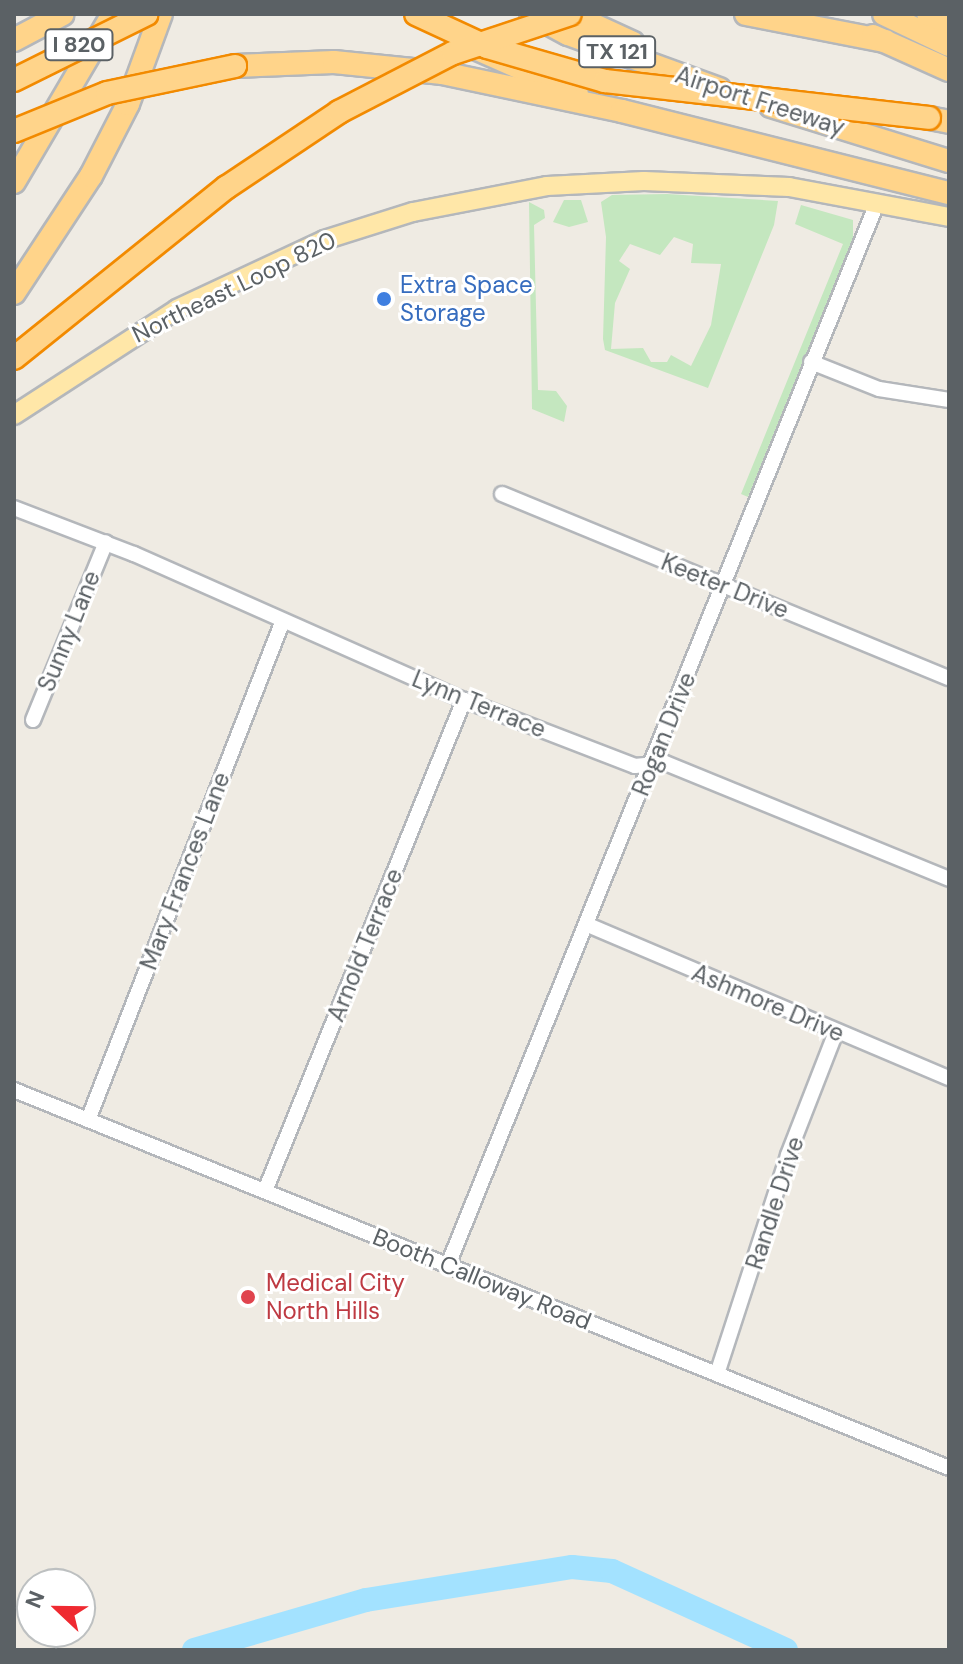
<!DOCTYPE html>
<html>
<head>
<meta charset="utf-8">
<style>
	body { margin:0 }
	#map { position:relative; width:963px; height:1664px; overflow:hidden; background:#efebe3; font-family:"DM Sans",sans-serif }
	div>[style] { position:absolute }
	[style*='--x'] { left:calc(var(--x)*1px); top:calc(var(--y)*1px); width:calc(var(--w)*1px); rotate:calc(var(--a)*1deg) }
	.green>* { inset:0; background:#c4e7bf }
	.river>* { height:24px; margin:-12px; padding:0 12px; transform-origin:12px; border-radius:12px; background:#a3e2ff }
	.roads { filter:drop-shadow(2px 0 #b4b7bb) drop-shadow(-2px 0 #b4b7bb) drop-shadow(0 2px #b4b7bb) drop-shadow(0 -2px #b4b7bb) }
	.minor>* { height:14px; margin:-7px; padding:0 7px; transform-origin:7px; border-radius:7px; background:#fff }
	.major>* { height:18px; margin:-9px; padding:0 9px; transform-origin:9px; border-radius:9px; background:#ffe7a8 }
	.highway>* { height:22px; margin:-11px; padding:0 11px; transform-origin:11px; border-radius:11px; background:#ffd48a }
	.bridges { filter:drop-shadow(2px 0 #f28a00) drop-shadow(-2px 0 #f28a00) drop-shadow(0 2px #f28a00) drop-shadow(0 -2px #f28a00) }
	.highway-bridge>* { height:22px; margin:-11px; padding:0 11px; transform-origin:11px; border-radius:11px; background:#ffd48a }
	.dots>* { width:22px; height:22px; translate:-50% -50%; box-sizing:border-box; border:4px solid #fff; border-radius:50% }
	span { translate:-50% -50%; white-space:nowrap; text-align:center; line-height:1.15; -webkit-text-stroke:6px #fff; paint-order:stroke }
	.shield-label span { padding:2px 6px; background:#fff; border:2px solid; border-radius:6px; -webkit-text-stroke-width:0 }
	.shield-label { font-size:22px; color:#5b6165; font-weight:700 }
	.street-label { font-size:24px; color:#5b6165 }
	.shop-label { font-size:24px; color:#366cbe }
	.left { translate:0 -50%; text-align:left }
	.health-label { font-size:24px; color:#be3a42 }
	.frame { position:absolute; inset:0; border:16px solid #5b6165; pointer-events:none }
	.north { position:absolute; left:16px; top:1568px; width:80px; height:80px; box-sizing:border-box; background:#fff; border:2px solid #bdc0c1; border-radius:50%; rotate:292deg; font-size:22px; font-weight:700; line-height:32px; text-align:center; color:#5b6165 }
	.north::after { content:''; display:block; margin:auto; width:28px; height:36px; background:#ef2a31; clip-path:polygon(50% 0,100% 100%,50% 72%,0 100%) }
</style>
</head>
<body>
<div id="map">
	<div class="green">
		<i style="clip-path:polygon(evenodd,667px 194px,778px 201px,774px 225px,708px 388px,605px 350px,603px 339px,606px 237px,601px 202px,612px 195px,667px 194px,674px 237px,693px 244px,691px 263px,721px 264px,711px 325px,691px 366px,671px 355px,667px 362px,651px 362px,643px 348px,611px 349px,615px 303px,630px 269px,619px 261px,630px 244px,660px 255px,674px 237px)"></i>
		<i style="clip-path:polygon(564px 200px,581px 200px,588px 222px,569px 227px,553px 222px)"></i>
		<i style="clip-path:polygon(529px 202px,544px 210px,545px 218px,534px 225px,538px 390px,556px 391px,567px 406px,564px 422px,532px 409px)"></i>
		<i style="clip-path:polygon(801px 205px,853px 220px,853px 239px,748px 497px,741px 494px,843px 244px,795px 224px)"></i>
	</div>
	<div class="river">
		<i style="--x:194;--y:1650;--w:179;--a:-16.2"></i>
		<i style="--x:366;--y:1600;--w:209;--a:-9.1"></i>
		<i style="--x:572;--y:1567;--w:40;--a:5.7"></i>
		<i style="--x:612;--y:1571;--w:191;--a:24.4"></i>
	</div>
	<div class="roads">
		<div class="minor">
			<i style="--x:811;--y:362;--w:73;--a:21.7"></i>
			<i style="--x:879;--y:389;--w:71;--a:8.9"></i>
			<i style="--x:502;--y:494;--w:483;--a:22.4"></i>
			<i style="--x:14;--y:508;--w:129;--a:21"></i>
			<i style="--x:134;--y:554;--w:361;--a:23.9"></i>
			<i style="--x:464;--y:700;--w:183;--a:21.1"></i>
			<i style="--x:635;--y:766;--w:30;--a:-6"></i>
			<i style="--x:665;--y:763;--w:307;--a:22.2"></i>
			<i style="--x:33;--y:720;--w:192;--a:-67.7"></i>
			<i style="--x:588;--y:925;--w:392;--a:23"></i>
			<i style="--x:14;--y:1090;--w:1009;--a:22.01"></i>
			<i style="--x:88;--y:1120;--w:534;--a:-68.68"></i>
			<i style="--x:265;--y:1191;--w:530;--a:-67.94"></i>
			<i style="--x:448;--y:1265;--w:1145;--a:-68"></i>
			<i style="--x:717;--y:1374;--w:230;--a:-72"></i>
			<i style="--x:788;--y:1155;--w:132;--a:-68.7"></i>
		</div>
		<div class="major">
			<i style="--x:14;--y:415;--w:194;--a:-33"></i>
			<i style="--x:177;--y:309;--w:162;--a:-25.1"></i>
			<i style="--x:324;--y:240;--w:93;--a:-17.5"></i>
			<i style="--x:413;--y:212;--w:136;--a:-11"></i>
			<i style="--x:547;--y:186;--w:97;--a:-3"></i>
			<i style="--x:644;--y:181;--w:145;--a:2.4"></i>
			<i style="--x:789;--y:187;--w:163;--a:10.6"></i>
		</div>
		<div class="highway">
			<i style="--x:531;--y:14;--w:42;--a:28.4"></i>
			<i style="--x:568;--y:34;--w:161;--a:20"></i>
			<i style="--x:570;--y:14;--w:69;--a:24.7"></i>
			<i style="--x:746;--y:14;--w:142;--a:11"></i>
			<i style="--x:884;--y:14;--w:72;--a:25.5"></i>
			<i style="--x:928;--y:14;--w:22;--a:21"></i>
			<i style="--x:873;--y:36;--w:83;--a:24.1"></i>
			<i style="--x:14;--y:40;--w:55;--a:-28"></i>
			<i style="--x:477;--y:49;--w:109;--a:23.7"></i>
			<i style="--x:235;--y:66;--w:99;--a:-2.3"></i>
			<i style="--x:334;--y:62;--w:109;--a:5.8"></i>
			<i style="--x:442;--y:73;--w:184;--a:11.9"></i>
			<i style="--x:622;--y:111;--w:337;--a:14.1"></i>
			<i style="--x:771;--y:106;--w:186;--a:17.2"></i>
			<i style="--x:929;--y:118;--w:20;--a:11"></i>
			<i style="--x:14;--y:182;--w:195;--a:-59.5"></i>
			<i style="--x:14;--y:293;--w:140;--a:-56.7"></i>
			<i style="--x:91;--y:176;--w:81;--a:-62.8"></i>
			<i style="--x:128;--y:104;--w:96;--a:-69.9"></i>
		</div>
	</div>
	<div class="bridges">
		<div class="highway-bridge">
			<i style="--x:416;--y:14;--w:78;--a:24.9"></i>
			<i style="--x:487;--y:47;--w:123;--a:16.1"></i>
			<i style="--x:605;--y:81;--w:326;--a:6.5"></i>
			<i style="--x:14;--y:80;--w:148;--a:-26.4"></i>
			<i style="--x:14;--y:131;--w:100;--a:-22.2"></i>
			<i style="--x:107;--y:93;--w:131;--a:-11.9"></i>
			<i style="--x:14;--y:358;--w:273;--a:-38.8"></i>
			<i style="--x:227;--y:187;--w:135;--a:-33.8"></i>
			<i style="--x:339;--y:112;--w:128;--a:-27.4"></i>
			<i style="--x:453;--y:53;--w:123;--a:-18.4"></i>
		</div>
	</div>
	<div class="dots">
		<i style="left:384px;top:299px;background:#3f7fe0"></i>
		<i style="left:248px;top:1297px;background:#e0444e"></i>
	</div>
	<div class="shield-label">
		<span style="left:79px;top:45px">I 820</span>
		<span style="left:617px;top:52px">TX 121</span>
	</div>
	<div class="street-label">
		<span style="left:760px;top:101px;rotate:18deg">Airport Freeway</span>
		<span style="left:234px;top:287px;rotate:-26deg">Northeast Loop 820</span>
		<span style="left:725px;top:586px;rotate:22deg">Keeter Drive</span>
		<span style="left:69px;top:631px;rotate:-68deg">Sunny Lane</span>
		<span style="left:479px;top:704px;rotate:22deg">Lynn Terrace</span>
		<span style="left:664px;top:734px;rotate:-68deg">Rogan Drive</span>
		<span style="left:185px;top:871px;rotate:-69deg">Mary Frances Lane</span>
		<span style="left:365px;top:945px;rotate:-68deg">Arnold Terrace</span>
		<span style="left:768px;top:1003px;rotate:23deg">Ashmore Drive</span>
		<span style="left:775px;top:1203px;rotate:-72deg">Randle Drive</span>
		<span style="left:482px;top:1279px;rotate:22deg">Booth Calloway Road</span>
	</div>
	<div class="shop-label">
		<span class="left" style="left:400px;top:299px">Extra Space<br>Storage</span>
	</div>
	<div class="health-label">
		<span class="left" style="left:266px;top:1297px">Medical City<br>North Hills</span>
	</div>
	<div class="frame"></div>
	<div class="north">N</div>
</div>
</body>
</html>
